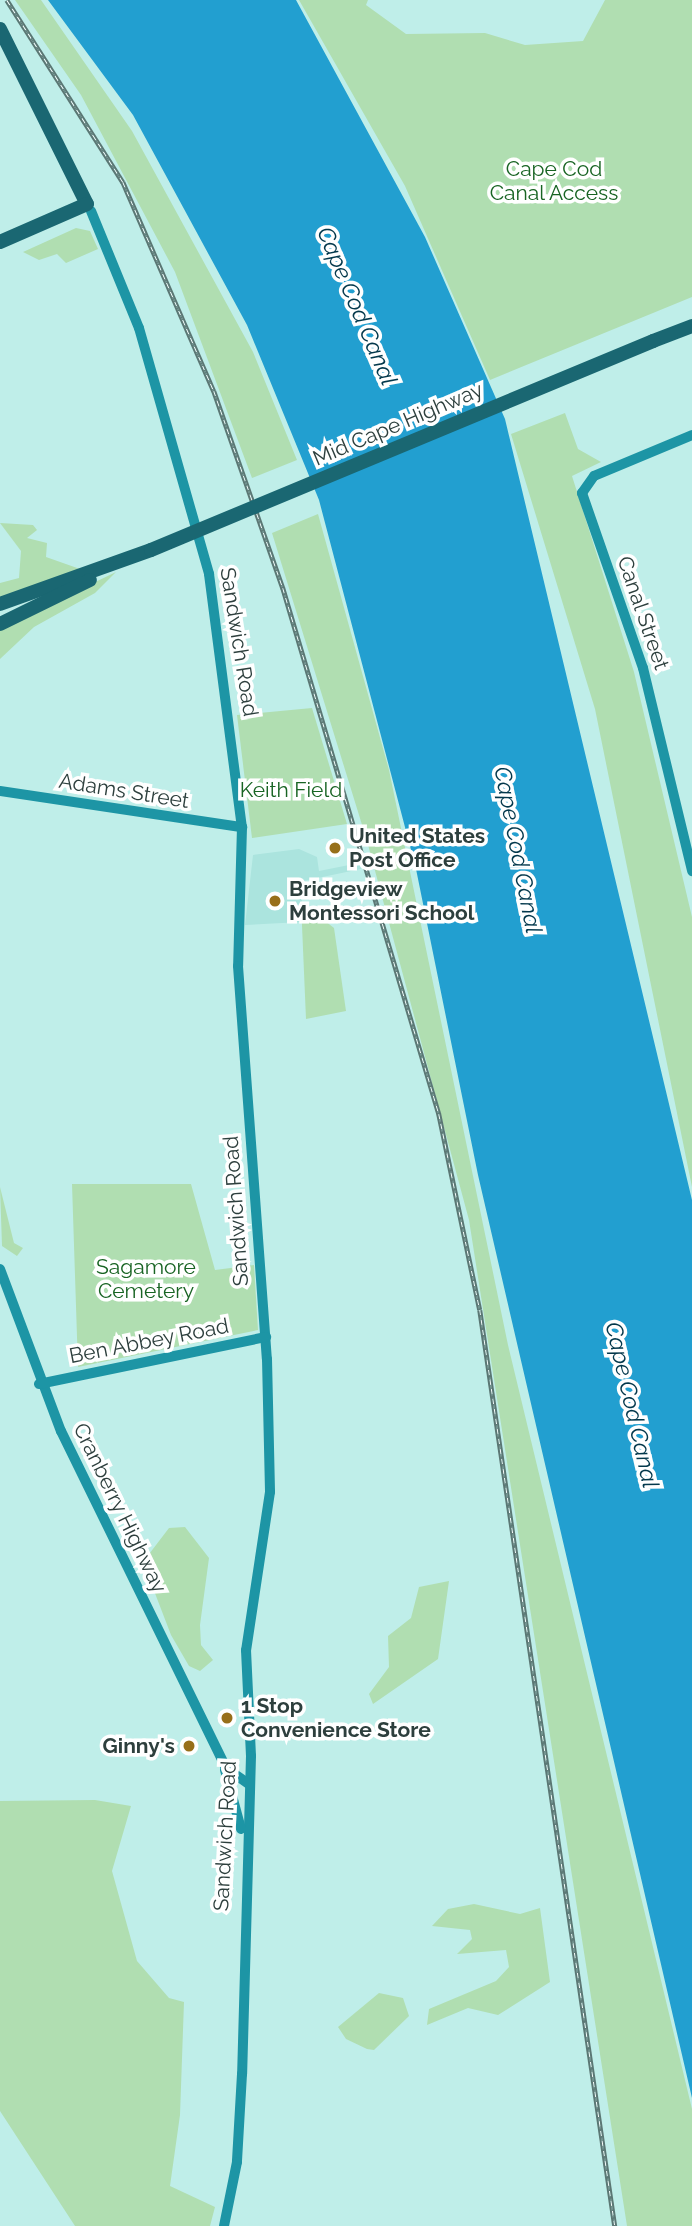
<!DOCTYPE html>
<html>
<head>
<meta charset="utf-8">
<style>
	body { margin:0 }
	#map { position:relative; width:692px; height:2226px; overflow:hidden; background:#bfeee9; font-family:Raleway,sans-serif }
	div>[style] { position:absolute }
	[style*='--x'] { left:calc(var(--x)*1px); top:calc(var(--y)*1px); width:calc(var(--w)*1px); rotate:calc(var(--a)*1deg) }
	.built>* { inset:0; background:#abe4de }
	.green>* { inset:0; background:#b0deb1 }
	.water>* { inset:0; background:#229fd0 }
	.secondary>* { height:10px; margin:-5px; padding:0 5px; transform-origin:5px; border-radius:5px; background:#1d95a5 }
	.highway>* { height:14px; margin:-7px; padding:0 7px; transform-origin:7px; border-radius:7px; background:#1a6772 }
	.rail>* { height:4.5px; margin-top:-2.25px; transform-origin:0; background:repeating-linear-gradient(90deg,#fff 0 5px,#5b7774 0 10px); box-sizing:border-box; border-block:2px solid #5b7774 }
	.highway-bridge>* { height:14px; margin:-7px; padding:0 7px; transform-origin:7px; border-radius:7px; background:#1a6772 }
	.dots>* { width:19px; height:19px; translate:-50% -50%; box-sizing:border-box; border:4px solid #fff; border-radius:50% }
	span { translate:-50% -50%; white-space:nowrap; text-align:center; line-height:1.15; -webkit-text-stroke:7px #fff; paint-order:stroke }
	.park-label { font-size:21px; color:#186423 }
	.street-label { font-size:21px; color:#2d3f3d }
	.poi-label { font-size:21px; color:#2d3f3d; font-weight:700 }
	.left { translate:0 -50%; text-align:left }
	.right { translate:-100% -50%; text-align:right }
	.water-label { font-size:23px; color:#03384c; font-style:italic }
</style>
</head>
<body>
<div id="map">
	<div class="built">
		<i style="clip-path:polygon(299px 849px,317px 857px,319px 871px,359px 863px,361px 869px,303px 881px,301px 922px,245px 925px,253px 855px)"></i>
	</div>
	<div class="green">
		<i style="clip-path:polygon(15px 0,41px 0,132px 131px,253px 352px,297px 460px,252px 478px,175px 272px,81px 95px)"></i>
		<i style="clip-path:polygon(299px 0,368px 0,366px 5px,406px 34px,485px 33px,525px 45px,583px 41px,605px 0,692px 0,692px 297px,490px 380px,405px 186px)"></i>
		<i style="clip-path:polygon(76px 228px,90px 231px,98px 249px,66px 263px,57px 254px,39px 260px,23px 252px)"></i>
		<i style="clip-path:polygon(565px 413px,578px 449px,601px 462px,572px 476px,634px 672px,692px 917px,692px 1187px,595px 709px,511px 434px)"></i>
		<i style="clip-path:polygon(318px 514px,389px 770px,508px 1345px,692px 2109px,692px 2226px,627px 2226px,469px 1220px,367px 841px,272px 533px)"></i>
		<i style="clip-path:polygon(0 523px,33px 525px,37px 530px,27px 538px,47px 543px,46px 557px,80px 569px,0 598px,0 583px,19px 578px,21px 551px)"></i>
		<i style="clip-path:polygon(116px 572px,95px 593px,34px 627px,0 659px,0 628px)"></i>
		<i style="clip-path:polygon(312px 708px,347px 824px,252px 838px,237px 715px)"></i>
		<i style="clip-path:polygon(301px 902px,334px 928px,346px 1011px,306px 1019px)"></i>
		<i style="clip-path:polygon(72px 1184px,191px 1184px,215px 1270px,254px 1265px,258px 1330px,78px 1367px)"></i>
		<i style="clip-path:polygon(0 1187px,14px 1243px,23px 1248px,17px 1256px,2px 1246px)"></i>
		<i style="clip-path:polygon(185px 1527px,209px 1558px,200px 1625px,201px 1645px,213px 1660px,200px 1671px,189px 1666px,171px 1635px,143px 1562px,169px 1528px)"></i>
		<i style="clip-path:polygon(449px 1581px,438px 1659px,373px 1704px,369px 1694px,389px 1667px,388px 1636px,411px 1618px,419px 1587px)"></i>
		<i style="clip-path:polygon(95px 1800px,131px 1806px,112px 1871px,137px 1961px,169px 1998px,184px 2002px,180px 2115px,170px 2186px,215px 2207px,210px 2226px,75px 2226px,0 2111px,0 1801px)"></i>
		<i style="clip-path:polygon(474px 1904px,520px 1914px,540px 1908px,550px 1982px,498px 2015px,468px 2008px,427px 2025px,429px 2009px,496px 1981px,509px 1967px,506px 1950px,457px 1954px,472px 1939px,470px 1930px,432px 1926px,448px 1909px)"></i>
		<i style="clip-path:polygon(379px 1993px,403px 1998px,409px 2016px,374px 2050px,367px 2049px,346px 2039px,338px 2027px)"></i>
	</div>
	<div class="water">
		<i style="clip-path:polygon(48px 0,296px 0,425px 237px,505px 419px,692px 1200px,692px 2098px,478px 1175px,416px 869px,319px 500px,247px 325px,133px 115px)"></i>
	</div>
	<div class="secondary">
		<i style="--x:91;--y:211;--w:126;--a:67.7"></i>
		<i style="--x:139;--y:328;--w:256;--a:74.1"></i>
		<i style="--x:209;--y:574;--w:255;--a:82.6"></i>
		<i style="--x:242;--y:827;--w:139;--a:91.6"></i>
		<i style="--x:238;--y:966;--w:394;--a:85.8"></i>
		<i style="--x:267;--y:1359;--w:133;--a:88.7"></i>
		<i style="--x:270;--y:1492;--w:160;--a:98.6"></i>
		<i style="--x:246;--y:1650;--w:106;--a:87.3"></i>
		<i style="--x:251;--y:1756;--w:318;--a:91.6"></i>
		<i style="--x:242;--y:2074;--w:88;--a:93.3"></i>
		<i style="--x:237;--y:2162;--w:65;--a:101.5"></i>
		<i style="--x:692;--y:435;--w:106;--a:157.3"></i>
		<i style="--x:594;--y:476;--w:21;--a:125"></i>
		<i style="--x:582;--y:493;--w:185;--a:70.8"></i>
		<i style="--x:643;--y:668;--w:209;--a:76.4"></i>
		<i style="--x:0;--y:791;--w:245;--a:8.5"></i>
		<i style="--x:0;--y:1269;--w:173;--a:69.4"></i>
		<i style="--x:61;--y:1431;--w:375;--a:63.9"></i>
		<i style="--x:226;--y:1768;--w:28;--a:35"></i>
		<i style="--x:39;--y:1384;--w:232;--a:-11.7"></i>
		<i style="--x:225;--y:1770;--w:61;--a:74.8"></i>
	</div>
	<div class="highway">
		<i style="--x:0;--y:29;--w:195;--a:63.6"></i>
		<i style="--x:87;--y:204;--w:95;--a:156.4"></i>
		<i style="--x:653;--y:341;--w:42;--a:-21"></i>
		<i style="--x:0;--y:604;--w:160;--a:-19.7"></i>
		<i style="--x:0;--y:624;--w:100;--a:-26.1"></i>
	</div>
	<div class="rail">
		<i style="--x:7;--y:0;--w:216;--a:57.5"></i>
		<i style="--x:123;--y:182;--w:228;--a:66.5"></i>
		<i style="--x:214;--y:391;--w:209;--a:70.7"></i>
		<i style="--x:283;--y:588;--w:549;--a:73.48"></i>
		<i style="--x:439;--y:1114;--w:200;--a:78.2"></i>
		<i style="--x:480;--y:1310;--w:926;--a:81.62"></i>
	</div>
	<div class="highway-bridge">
		<i style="--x:151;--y:550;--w:544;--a:-22.6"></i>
	</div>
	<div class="dots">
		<i style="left:335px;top:848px;background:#976f1a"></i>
		<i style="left:275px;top:901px;background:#976f1a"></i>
		<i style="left:227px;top:1718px;background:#976f1a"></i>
		<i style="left:189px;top:1746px;background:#976f1a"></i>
	</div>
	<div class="park-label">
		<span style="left:554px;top:181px">Cape Cod<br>Canal Access</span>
		<span style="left:291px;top:790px">Keith Field</span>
		<span style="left:146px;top:1279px">Sagamore<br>Cemetery</span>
	</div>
	<div class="street-label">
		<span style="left:398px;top:424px;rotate:-23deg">Mid Cape Highway</span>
		<span style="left:643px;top:613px;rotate:71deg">Canal Street</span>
		<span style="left:239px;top:642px;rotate:81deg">Sandwich Road</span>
		<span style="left:124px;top:791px;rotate:9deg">Adams Street</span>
		<span style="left:236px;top:1211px;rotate:-94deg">Sandwich Road</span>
		<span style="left:149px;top:1341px;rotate:-11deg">Ben Abbey Road</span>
		<span style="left:120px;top:1508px;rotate:64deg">Cranberry Highway</span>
		<span style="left:225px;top:1836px;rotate:-87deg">Sandwich Road</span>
	</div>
	<div class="poi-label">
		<span class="left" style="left:349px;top:848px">United States<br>Post Office</span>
		<span class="left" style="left:289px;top:901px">Bridgeview<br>Montessori School</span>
		<span class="left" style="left:241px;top:1718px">1 Stop<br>Convenience Store</span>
		<span class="right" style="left:175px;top:1746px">Ginny's</span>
	</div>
	<div class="water-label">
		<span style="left:357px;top:306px;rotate:67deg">Cape Cod Canal</span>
		<span style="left:518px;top:850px;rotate:79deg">Cape Cod Canal</span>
		<span style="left:632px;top:1405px;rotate:77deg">Cape Cod Canal</span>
	</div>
</div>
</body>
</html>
